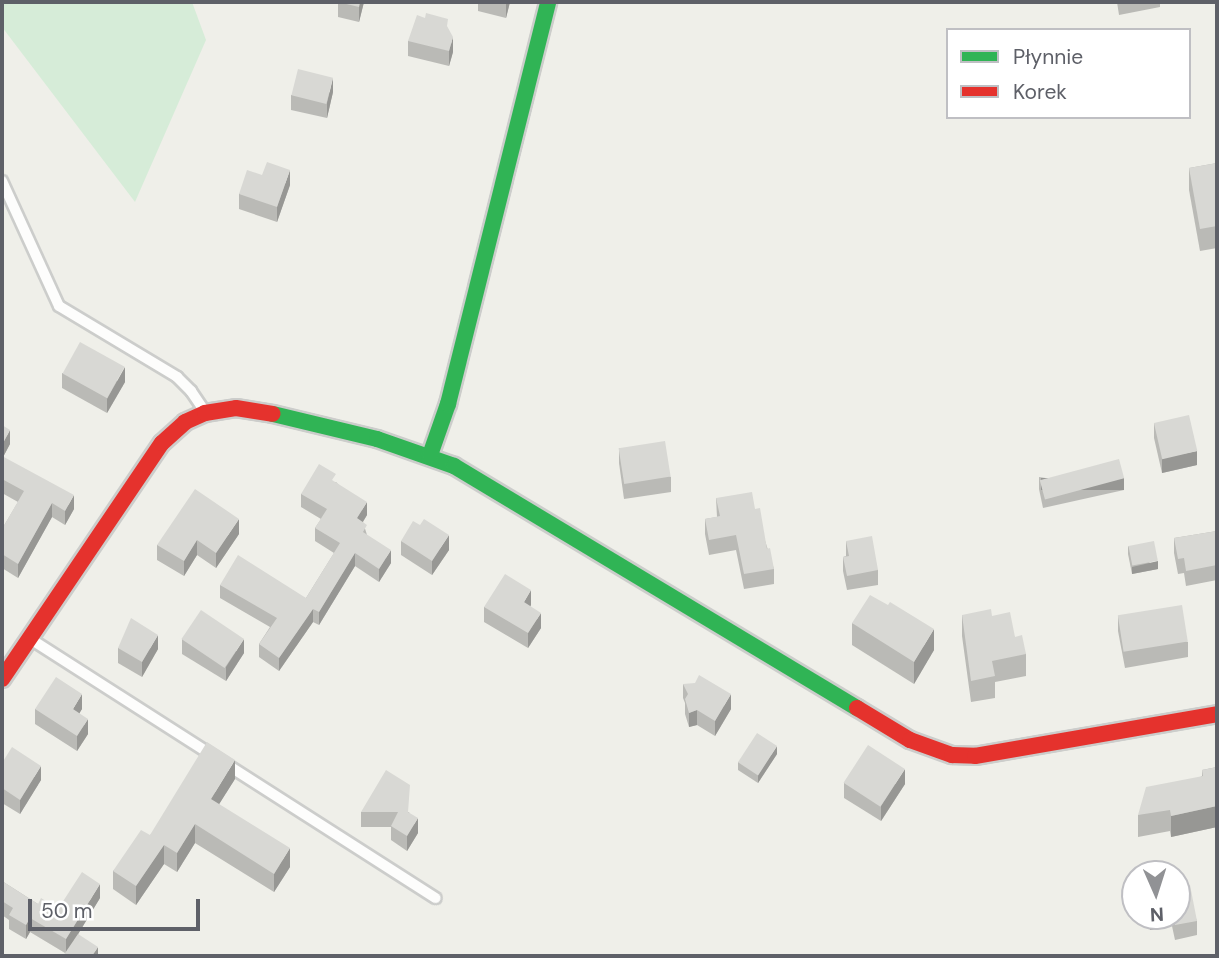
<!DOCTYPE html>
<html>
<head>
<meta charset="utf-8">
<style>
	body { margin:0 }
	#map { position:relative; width:1219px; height:958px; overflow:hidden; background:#efefe9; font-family:"DM Sans",sans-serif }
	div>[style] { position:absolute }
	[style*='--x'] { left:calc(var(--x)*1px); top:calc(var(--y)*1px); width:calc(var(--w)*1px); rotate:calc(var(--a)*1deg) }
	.green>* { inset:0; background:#d6ecd8 }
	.roads { filter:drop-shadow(2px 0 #cccdcb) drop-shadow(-2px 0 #cccdcb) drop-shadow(0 2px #cccdcb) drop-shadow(0 -2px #cccdcb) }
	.lane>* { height:10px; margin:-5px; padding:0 5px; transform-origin:5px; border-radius:5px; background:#fdfdfc }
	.fast>* { height:16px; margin:-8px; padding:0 8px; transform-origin:8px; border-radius:8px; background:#30b455 }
	.jam>* { height:16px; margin:-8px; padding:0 8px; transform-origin:8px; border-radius:8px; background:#e5322d }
	.wall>* { inset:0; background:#babab6 }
	.shaded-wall>* { inset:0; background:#979794; transform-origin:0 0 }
	.building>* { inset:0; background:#d8d8d4; transform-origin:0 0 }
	span { translate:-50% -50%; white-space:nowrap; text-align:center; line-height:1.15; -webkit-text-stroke:6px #fff; paint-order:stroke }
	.frame { position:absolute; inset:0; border:4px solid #5e6068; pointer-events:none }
	.legend { position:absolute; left:946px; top:28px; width:245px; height:91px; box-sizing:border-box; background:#fff; border:2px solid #bfbfc3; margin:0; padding:9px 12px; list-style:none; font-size:21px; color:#5e6068 }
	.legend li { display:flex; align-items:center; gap:14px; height:35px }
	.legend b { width:35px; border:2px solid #bfbfc3 }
	.north { position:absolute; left:1121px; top:860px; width:70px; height:70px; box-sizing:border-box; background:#fff; border:2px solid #bfbfc3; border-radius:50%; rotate:177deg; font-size:19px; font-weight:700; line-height:28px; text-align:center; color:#5e6068 }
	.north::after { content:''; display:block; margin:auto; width:24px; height:32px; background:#919295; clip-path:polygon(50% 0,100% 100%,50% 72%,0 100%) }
	.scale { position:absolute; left:28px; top:899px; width:172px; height:32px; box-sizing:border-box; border:4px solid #5e6068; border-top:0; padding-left:9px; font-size:21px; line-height:24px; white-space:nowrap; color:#5e6068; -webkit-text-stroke:5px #fff; paint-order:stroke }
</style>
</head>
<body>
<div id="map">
	<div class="green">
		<i style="clip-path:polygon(2px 2px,192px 2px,206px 40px,135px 202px,2px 27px)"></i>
	</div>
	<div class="roads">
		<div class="lane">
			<i style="--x:2;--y:181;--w:137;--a:65.5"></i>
			<i style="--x:59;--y:306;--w:138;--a:31"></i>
			<i style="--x:177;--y:377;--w:20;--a:45"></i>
			<i style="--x:191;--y:391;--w:23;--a:56"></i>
			<i style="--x:32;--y:640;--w:479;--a:32.6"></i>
		</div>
		<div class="fast">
			<i style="--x:273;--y:414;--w:107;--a:13.5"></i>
			<i style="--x:377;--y:439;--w:82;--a:19.3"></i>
			<i style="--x:454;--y:466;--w:470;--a:31"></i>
			<i style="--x:430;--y:455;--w:54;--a:-70.6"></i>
			<i style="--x:448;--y:404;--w:414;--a:-76"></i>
		</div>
		<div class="jam">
			<i style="--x:2;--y:679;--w:285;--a:-55.9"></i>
			<i style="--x:162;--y:443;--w:31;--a:-42"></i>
			<i style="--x:185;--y:422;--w:22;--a:-24"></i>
			<i style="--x:205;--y:413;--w:31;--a:-9"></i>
			<i style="--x:236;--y:408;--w:37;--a:9"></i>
			<i style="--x:857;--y:708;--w:62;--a:31.1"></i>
			<i style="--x:910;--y:740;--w:45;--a:19.7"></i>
			<i style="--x:952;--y:755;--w:23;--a:2"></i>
			<i style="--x:975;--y:756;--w:246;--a:-9.8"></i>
		</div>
	</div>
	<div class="wall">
		<i style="clip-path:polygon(338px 2px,364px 2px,359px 22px,338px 17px)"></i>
		<i style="clip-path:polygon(478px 2px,510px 2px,506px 18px,478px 11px)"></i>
		<i style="clip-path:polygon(1117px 2px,1160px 2px,1160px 7px,1119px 15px)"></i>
		<i style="clip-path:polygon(448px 29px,453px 52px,449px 66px,408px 56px,408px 41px)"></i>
		<i style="clip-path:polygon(333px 92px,327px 118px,291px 110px,291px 95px)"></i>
		<i style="clip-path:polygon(1217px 163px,1217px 248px,1200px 251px,1189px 190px,1189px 168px)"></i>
		<i style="clip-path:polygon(262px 175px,290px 185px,277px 222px,239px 209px,239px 194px)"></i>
		<i style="clip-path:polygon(62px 373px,125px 382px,107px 413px,62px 388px)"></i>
		<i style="clip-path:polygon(1154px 423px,1197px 465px,1162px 473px,1154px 438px)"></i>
		<i style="clip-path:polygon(2px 425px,10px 444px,3px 457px,74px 509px,65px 525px,52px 517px,18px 578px,2px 568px,2px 529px,18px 502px,2px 493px)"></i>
		<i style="clip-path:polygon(619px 448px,671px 477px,671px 492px,624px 499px,619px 463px)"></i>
		<i style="clip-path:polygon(1039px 477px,1124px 490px,1043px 508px,1039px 489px)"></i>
		<i style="clip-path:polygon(336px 482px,367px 515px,363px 522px,367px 535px,391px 563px,379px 582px,355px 566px,319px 625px,313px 622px,279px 671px,259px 657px,259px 644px,270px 627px,220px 598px,220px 585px,306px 598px,334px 553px,315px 541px,315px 528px,321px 519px,301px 507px,301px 494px)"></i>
		<i style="clip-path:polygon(716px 498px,755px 509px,774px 569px,774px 584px,744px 589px,736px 550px,709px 555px,705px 534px,705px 519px,717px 517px)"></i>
		<i style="clip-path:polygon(1217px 531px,1217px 580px,1186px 586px,1184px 573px,1178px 574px,1174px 553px,1174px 538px)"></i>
		<i style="clip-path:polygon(239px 534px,216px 568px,197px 555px,184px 576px,157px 560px,157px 545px)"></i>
		<i style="clip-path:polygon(401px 541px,449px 550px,432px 575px,401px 555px)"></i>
		<i style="clip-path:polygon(846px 541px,878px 570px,878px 585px,847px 590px,843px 571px,843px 557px,846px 556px)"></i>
		<i style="clip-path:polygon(1128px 546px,1158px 569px,1132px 574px,1128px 554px)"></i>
		<i style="clip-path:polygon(531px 605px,530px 606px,541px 628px,528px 648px,484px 622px,484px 607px)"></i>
		<i style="clip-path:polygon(962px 615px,992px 616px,1015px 637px,1026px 654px,1026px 676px,995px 682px,995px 698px,971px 702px,962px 636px)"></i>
		<i style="clip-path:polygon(1118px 616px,1188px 642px,1188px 657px,1125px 668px,1118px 631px)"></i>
		<i style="clip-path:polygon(852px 623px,934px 650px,914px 684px,852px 645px)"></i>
		<i style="clip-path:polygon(182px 639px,244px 653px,226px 681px,182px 654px)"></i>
		<i style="clip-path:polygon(118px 648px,158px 649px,142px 677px,118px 663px)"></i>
		<i style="clip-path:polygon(683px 684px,731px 709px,715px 736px,697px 725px,689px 727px,685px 714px,685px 703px,683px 698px)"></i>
		<i style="clip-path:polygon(35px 709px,82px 709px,79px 713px,88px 734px,77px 751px,35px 724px)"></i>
		<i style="clip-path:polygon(777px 754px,758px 783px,738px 770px,738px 762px)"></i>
		<i style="clip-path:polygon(2px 763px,41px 780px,20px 814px,2px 803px)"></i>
		<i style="clip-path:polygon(1217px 767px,1217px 827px,1171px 837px,1170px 831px,1138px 837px,1138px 815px,1202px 776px,1202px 770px)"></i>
		<i style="clip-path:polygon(235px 779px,219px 804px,290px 867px,274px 892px,195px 843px,177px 872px,164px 864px,136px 905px,113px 889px,113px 871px,150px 835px)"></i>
		<i style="clip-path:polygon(844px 783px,905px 784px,881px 821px,844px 798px)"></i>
		<i style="clip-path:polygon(361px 812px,409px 812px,418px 833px,407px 851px,391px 840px,391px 827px,361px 827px)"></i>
		<i style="clip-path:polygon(2px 881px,38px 904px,58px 909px,100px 898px,78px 934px,98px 956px,65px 953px,30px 932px,26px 939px,9px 929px,9px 920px,2px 915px)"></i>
		<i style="clip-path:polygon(1183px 886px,1197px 921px,1197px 935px,1175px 940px,1172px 926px,1150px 930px,1147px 916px,1177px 916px)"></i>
	</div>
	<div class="shaded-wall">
		<i style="clip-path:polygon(360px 2px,364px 2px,359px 22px,359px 7px)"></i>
		<i style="clip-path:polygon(507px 2px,510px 2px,506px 18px,506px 4px)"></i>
		<i style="clip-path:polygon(453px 37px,453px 52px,449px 66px,449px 51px)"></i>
		<i style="clip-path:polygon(333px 78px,333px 92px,327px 118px,327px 103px)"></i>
		<i style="clip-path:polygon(290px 170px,290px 185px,277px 222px,277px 207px)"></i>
		<i style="clip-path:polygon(125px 367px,125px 382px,107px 413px,107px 399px)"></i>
		<i style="clip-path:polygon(10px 430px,10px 444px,2px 459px,2px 445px)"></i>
		<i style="clip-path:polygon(1197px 451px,1197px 465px,1162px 473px,1162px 458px)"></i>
		<i style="left:1124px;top:478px;width:12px;height:83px;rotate:90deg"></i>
		<i style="clip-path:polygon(74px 495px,74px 509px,65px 525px,65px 511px)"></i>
		<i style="clip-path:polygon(367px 502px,367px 515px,357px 531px,357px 518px)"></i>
		<i style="clip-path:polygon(52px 503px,52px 517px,18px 578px,18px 564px)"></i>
		<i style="clip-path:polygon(239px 519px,239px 534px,216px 568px,216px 553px)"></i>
		<i style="clip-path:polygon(449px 535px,449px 550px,432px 575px,432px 561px)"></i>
		<i style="clip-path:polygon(197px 540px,197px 555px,184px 576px,184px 561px)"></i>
		<i style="clip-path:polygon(391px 550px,391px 563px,379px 582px,379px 569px)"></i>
		<i style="clip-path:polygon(355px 553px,355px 566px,319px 625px,319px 612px)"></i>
		<i style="clip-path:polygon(1158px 561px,1158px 569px,1132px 574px,1132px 567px)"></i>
		<i style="clip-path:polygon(531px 590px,531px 605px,524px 617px,524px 602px)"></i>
		<i style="clip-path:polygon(313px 609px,313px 622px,279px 671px,279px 658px)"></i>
		<i style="clip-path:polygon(541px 613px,541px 628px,528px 648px,528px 633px)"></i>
		<i style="clip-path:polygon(934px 629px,934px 650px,914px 684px,914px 662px)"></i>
		<i style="clip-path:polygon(158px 635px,158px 649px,142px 677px,142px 662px)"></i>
		<i style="clip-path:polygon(244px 639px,244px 653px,226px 681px,226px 667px)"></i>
		<i style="clip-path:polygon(82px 694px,82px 709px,73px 724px,73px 709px)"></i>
		<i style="clip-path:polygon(731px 694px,731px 709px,715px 736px,715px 721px)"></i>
		<i style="clip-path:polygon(697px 710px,697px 725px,689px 727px,689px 713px)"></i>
		<i style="clip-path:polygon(88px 719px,88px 734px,77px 751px,77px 736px)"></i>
		<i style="clip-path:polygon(777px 746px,777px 754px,758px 783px,758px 775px)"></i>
		<i style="clip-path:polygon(235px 760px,235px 779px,211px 817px,211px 799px)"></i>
		<i style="clip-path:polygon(41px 766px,41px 780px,20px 814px,20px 800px)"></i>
		<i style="clip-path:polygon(905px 769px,905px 784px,881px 821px,881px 806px)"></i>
		<i style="clip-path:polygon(1217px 806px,1217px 827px,1171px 837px,1171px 816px)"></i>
		<i style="clip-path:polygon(418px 818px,418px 833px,407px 851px,407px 836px)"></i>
		<i style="clip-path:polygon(195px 824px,195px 843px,177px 872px,177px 853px)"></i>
		<i style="clip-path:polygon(164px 845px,164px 864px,136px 905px,136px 886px)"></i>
		<i style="clip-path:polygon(290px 848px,290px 867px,274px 892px,274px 874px)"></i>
		<i style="clip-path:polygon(100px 884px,100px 898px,66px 954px,66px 939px)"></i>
		<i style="clip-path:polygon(1150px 916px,1172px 916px,1172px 926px,1150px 930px)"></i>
		<i style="clip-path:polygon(30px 918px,30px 932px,26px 939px,26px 925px)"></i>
		<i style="clip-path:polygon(98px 947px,98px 956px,92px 956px)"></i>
	</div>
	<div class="building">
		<i style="clip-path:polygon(338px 2px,360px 2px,359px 7px)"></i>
		<i style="clip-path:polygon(426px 13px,448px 19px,447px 26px,453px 37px,449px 51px,408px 41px,417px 15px,425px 18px)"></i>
		<i style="left:298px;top:69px;width:36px;height:27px;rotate:14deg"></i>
		<i style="clip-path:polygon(267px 162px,290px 170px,277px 207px,239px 194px,247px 170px,262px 175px)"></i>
		<i style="clip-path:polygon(1217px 163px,1217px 226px,1200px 229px,1189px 168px)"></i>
		<i style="left:80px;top:342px;width:51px;height:36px;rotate:29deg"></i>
		<i style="left:1189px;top:415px;width:37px;height:36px;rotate:77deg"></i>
		<i style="clip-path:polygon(2px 425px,10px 430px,2px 445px)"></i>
		<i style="left:665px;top:441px;width:36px;height:47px;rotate:81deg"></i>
		<i style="clip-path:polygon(2px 456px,74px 495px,65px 511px,52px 503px,18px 564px,2px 554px,2px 529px,24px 491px,2px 479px)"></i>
		<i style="left:1119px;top:459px;width:20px;height:82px;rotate:75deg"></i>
		<i style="clip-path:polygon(319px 464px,336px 474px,332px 480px,367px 502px,357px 518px,367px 525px,363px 532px,391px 550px,379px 569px,355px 553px,319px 612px,313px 609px,279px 658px,259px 644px,277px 618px,220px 585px,238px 555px,306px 598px,340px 543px,315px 528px,327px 509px,301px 494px)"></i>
		<i style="clip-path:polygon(195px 489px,239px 519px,216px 553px,197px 540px,184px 561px,157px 545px)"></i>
		<i style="clip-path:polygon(752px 492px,755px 509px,760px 508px,767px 549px,770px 548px,774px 569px,744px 574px,736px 535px,709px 540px,705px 519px,720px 516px,716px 498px)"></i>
		<i style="clip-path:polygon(424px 519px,449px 535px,432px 561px,401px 541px,413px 521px,420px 525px)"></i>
		<i style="clip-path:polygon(1217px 531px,1217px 554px,1215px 554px,1217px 565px,1186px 571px,1184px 558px,1178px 559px,1174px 538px)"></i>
		<i style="clip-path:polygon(872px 536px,878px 570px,847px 576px,843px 557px,849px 556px,846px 541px)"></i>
		<i style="left:1154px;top:541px;width:20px;height:26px;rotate:79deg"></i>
		<i style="clip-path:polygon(505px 574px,531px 590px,524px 602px,541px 613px,528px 633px,484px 607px)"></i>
		<i style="clip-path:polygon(870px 595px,888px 605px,890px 602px,934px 629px,914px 662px,852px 623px)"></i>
		<i style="left:1182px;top:605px;width:37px;height:65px;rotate:81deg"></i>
		<i style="clip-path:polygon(991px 609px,992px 616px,1010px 612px,1015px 637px,1022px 635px,1026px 654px,992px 661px,995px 676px,971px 681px,962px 615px)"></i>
		<i style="left:201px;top:610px;width:52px;height:35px;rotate:34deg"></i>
		<i style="clip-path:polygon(131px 618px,158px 635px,142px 662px,118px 648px)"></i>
		<i style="clip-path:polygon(699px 675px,731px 694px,715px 721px,697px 710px,689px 713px,685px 699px,688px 694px,683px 684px,695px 683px)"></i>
		<i style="clip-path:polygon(56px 677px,82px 694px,73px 709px,88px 719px,77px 736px,35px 709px)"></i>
		<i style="left:757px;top:733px;width:24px;height:35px;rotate:33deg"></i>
		<i style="clip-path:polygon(207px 742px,235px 760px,211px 799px,290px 848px,274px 874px,195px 824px,177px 853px,164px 845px,136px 886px,113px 871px,141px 830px,150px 835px)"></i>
		<i style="left:868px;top:745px;width:44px;height:45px;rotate:33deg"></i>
		<i style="clip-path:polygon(12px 747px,41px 766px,20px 800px,2px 788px,2px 763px)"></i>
		<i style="clip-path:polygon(1217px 767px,1217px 806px,1171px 816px,1170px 810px,1138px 815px,1146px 787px,1203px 776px,1202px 770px)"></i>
		<i style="clip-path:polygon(386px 770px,410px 785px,408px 812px,418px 818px,407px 836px,391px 826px,398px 812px,361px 812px)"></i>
		<i style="clip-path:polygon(82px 872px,100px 884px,66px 939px,30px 918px,26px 925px,9px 915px,13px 908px,2px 901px,2px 881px,38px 904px,41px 898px,58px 909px)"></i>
		<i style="clip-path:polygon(1180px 873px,1183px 886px,1190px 885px,1197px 921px,1175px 925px,1173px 916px,1177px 916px,1177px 874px,1175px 874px)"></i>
		<i style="clip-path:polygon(78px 934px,98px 947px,92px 956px,63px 956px)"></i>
	</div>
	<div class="frame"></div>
	<ul class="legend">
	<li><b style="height:9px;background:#30b455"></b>Płynnie</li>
	<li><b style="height:9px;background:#e5322d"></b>Korek</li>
	</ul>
	<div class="north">N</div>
	<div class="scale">50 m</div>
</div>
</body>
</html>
